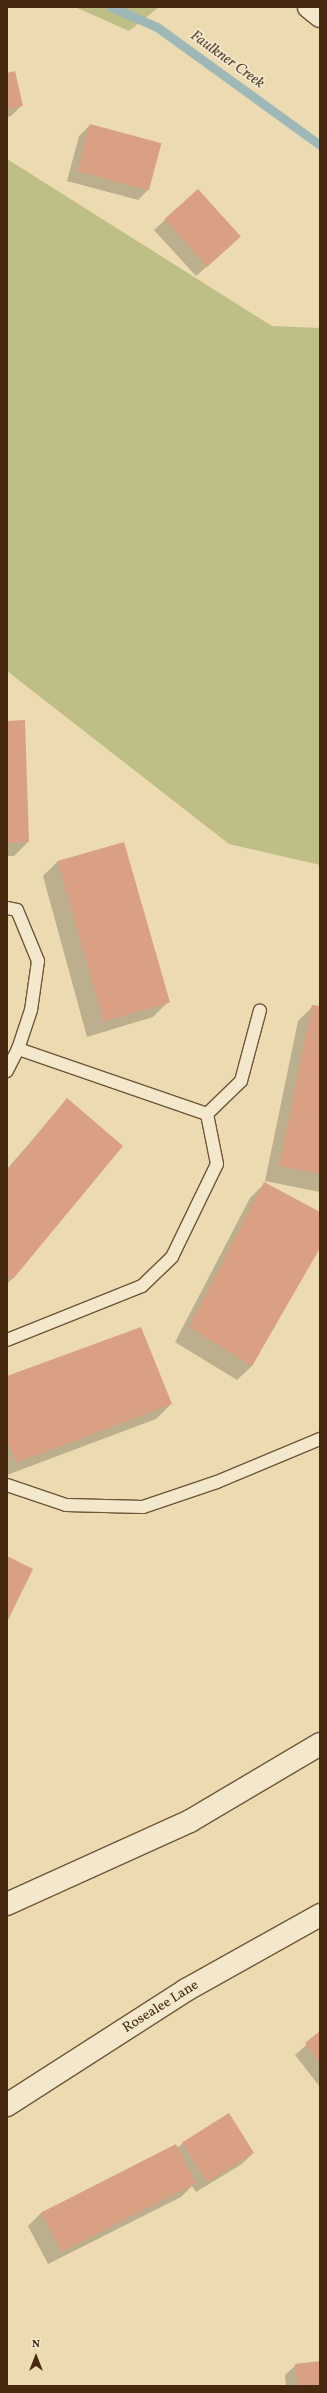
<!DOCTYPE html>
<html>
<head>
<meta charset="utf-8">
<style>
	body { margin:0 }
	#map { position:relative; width:327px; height:2393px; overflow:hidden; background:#ecdbb1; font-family:Vollkorn,serif }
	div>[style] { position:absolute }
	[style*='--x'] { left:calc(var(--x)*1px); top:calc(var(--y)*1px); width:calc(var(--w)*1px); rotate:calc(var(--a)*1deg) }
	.green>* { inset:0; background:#bebe87 }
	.shadow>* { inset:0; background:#0003 }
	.stream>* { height:9px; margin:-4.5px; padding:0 4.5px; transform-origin:4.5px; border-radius:4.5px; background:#9eb8b8 }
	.building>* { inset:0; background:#daa083; transform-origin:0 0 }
	.roads { filter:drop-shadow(1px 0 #705638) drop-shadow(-1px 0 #705638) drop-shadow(0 1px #705638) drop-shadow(0 -1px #705638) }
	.lane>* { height:12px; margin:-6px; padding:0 6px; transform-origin:6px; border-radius:6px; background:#f3e8cc }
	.street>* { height:22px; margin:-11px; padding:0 11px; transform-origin:11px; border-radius:11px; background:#f3e8cc }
	.secondary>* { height:22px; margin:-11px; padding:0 11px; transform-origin:11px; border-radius:11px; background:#f3e8cc }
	span { translate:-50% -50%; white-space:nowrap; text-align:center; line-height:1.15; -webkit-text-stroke:3.5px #f3e8cc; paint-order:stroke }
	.street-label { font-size:14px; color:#46290f }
	.water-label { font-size:15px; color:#5c4d39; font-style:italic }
	.frame { position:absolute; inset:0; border:8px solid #46290f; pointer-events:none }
	.north { position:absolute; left:16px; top:2337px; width:40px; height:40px; -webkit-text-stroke:3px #f3e8cc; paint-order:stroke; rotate:0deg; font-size:11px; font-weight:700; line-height:16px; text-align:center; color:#46290f }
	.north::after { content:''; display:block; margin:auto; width:14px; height:18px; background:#46290f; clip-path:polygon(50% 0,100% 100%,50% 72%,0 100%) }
</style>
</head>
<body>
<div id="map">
	<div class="green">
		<i style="clip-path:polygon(75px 7px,159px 7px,129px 31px)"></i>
		<i style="clip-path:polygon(7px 159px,272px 326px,320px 328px,320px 865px,229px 844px,7px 671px)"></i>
	</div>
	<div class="shadow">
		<i style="clip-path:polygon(7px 74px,22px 105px,11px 116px,7px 117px)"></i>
		<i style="clip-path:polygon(90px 125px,160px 144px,149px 189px,138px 200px,67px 181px,79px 136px)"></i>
		<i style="clip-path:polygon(198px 190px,229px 247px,196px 276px,154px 230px)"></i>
		<i style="clip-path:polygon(7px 722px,28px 842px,14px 856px,7px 856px)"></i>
		<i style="clip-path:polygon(58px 861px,168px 1002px,153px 1017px,87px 1037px,43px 876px)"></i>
		<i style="clip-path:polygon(313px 1006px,320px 1007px,320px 1192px,265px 1181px,298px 1021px)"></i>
		<i style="clip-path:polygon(67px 1100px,13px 1278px,7px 1284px,7px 1169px)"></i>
		<i style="clip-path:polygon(265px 1183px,320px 1213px,320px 1246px,252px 1366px,237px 1380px,175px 1342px,250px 1198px)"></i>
		<i style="clip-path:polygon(7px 1377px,171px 1404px,156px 1419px,7px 1475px)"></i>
		<i style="clip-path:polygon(320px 2033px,320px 2087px,295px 2055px)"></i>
		<i style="clip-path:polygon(183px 2143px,253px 2153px,242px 2164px,196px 2192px,192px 2186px,181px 2197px,48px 2264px,28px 2226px,42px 2212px,177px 2148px)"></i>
		<i style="clip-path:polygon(320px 2362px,320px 2386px,286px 2386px,285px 2375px,296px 2365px)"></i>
	</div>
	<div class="stream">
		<i style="--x:111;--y:7;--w:50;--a:23.5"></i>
		<i style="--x:157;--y:27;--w:201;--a:35.9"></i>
	</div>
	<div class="building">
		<i style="clip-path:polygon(15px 71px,23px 106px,7px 109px,7px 73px)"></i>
		<i style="left:90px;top:124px;width:74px;height:49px;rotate:15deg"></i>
		<i style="left:198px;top:189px;width:64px;height:45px;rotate:48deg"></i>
		<i style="clip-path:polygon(25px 720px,29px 842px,7px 843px,7px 721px)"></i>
		<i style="left:124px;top:842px;width:167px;height:69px;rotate:74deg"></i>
		<i style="clip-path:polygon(312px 1005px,320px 1006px,320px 1174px,279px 1166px)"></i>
		<i style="clip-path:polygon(67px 1098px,123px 1146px,13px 1279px,7px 1274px,7px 1171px)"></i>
		<i style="clip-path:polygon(264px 1182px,320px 1212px,320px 1248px,252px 1366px,189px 1327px)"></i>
		<i style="clip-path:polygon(141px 1327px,172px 1404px,16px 1463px,7px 1440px,7px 1376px)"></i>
		<i style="clip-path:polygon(7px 1556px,33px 1569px,7px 1622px)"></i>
		<i style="clip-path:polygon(320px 2031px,320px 2063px,305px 2043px)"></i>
		<i style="left:229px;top:2113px;width:47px;height:55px;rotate:58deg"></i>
		<i style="left:176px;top:2144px;width:44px;height:151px;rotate:63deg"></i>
		<i style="clip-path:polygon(320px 2361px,320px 2386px,298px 2386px,295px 2364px)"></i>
	</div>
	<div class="roads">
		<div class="lane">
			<i style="--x:7;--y:908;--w:10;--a:11"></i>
			<i style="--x:17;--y:910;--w:55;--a:67.6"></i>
			<i style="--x:38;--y:961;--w:49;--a:98.1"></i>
			<i style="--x:31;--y:1010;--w:41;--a:108.4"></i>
			<i style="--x:18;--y:1049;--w:25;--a:117"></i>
			<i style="--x:207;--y:1114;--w:47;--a:-44.1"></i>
			<i style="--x:241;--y:1081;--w:73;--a:-75"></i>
			<i style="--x:7;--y:1340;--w:145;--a:-21.8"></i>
			<i style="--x:142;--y:1286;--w:42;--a:-44"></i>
			<i style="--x:172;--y:1257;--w:103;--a:-64.2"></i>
			<i style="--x:217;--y:1164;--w:51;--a:-101.3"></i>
			<i style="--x:207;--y:1114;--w:200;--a:-161"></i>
			<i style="--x:7;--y:1485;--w:62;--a:18.7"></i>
			<i style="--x:66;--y:1505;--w:77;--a:1.5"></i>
			<i style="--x:143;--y:1507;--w:78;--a:-18.7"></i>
			<i style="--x:217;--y:1482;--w:112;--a:-22.7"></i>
		</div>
		<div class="street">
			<i style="--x:7;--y:1904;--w:201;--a:-24.4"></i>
			<i style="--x:190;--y:1821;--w:151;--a:-30.6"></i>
			<i style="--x:7;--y:2105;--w:213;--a:-32.7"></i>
			<i style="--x:186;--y:1990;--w:154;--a:-29.2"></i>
		</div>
		<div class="secondary">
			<i style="--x:309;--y:7;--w:14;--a:39"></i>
		</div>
	</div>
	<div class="street-label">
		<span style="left:161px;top:2007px;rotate:-32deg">Rosealee Lane</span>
	</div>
	<div class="water-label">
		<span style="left:227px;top:60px;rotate:36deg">Faulkner Creek</span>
	</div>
	<div class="frame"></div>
	<div class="north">N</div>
</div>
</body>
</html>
